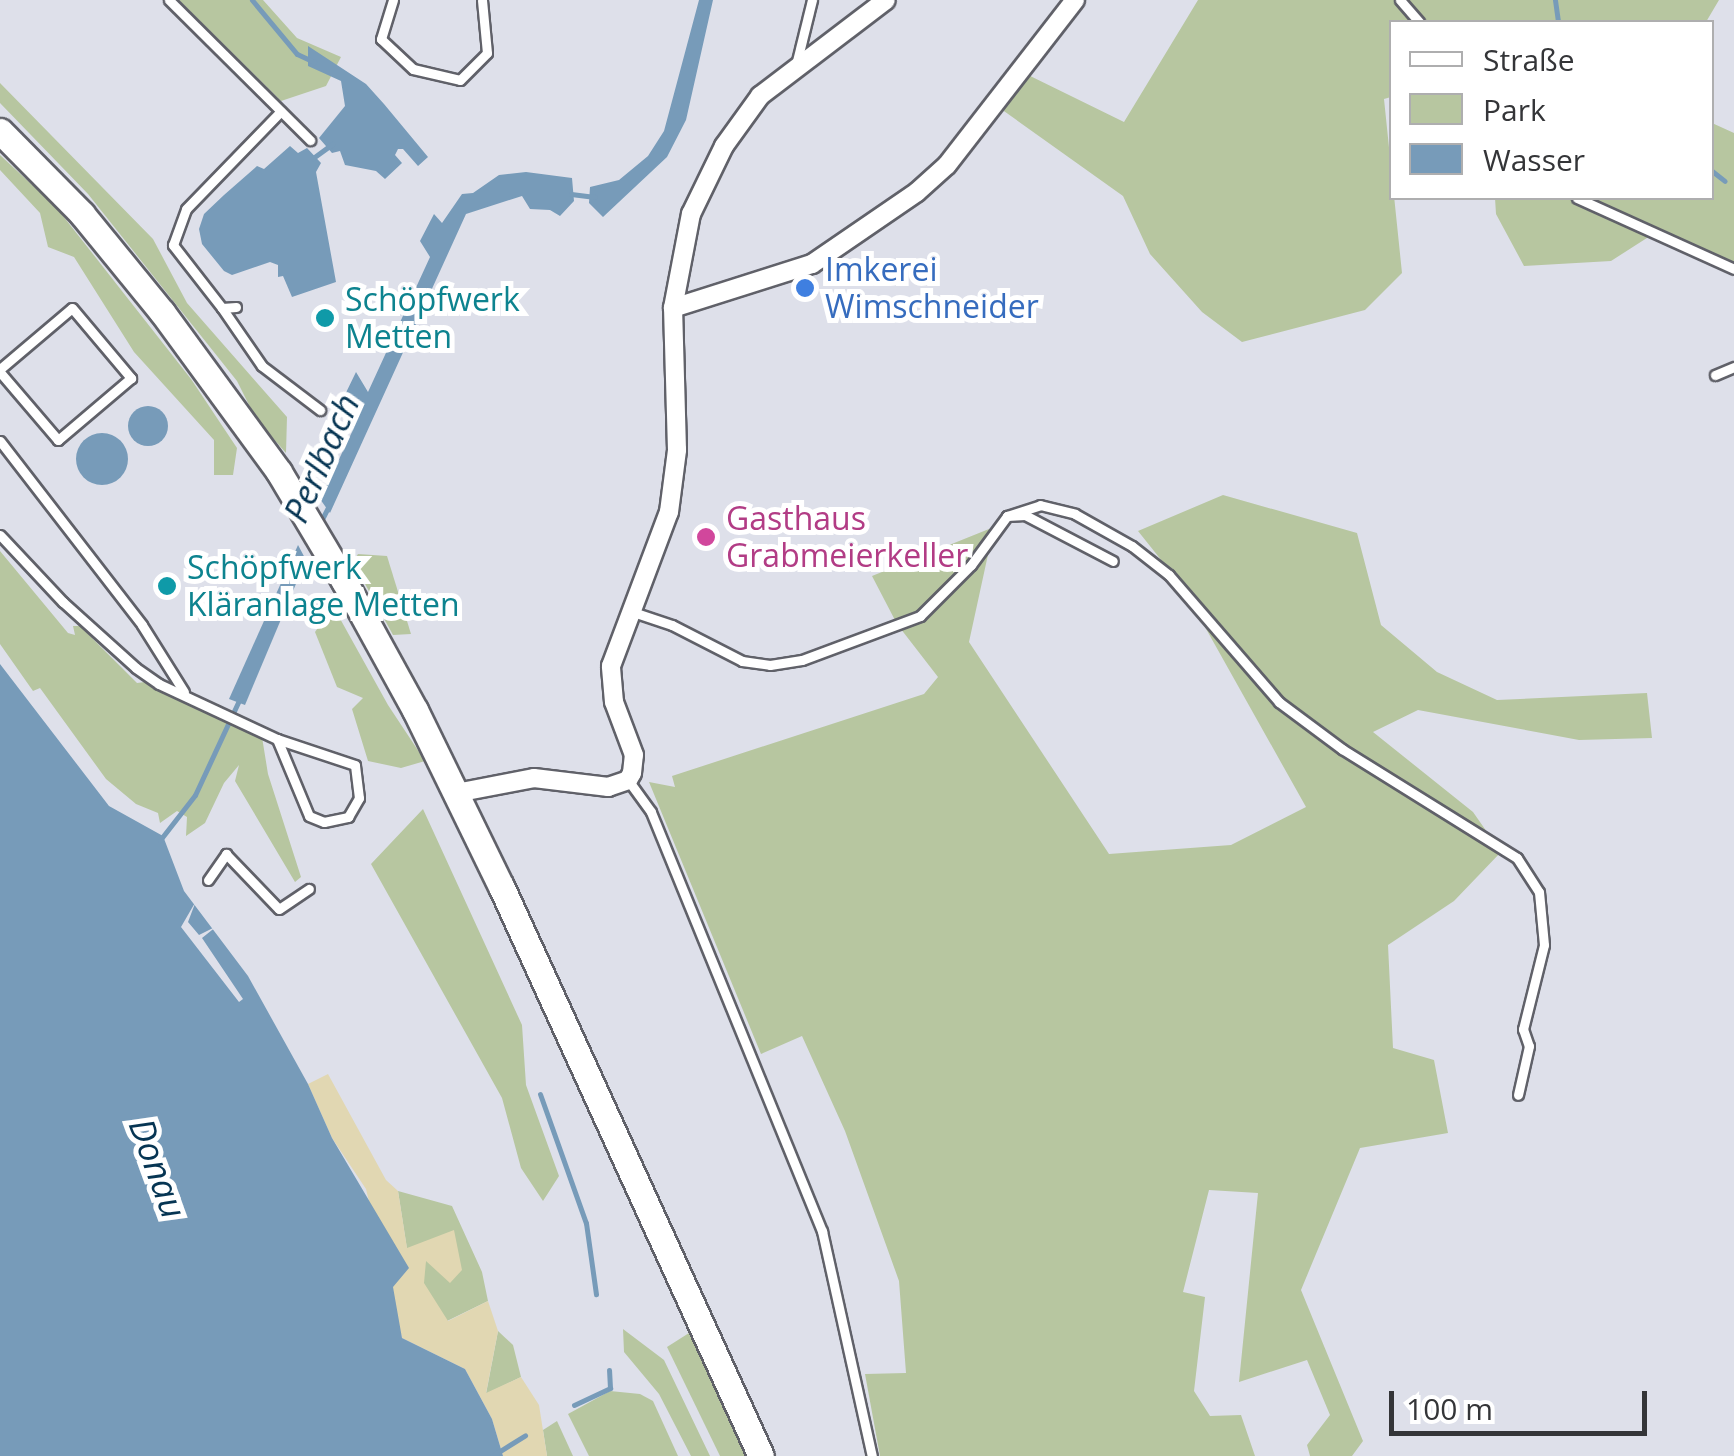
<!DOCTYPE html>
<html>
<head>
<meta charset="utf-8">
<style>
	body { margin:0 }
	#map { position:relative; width:1734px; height:1456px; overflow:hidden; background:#dee0ea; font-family:"Open Sans",sans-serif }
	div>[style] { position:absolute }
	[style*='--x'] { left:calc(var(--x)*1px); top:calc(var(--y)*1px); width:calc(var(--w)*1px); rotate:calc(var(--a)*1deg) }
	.green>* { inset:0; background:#b7c6a0 }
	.sand>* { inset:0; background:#e1d7b2 }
	.water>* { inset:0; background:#779bb9 }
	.round { border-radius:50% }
	.pier>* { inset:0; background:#dee0ea }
	.stream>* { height:5px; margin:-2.5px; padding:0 2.5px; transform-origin:2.5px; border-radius:2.5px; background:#779bb9 }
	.roads { filter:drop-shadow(2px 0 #606169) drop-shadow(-2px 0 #606169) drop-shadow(0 2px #606169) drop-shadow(0 -2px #606169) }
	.service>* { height:9px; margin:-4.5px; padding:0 4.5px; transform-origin:4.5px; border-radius:4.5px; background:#fff }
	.minor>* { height:18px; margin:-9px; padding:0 9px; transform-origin:9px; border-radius:9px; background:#fff }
	.secondary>* { height:25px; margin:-12.5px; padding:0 12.5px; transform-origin:12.5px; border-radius:12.5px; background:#fff }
	.dots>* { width:28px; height:28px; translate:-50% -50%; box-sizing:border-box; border:5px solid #fff; border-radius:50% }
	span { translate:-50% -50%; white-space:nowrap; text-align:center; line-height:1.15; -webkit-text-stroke:10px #fff; paint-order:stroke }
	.shop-label { font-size:32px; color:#366cbe }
	.left { translate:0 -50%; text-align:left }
	.culture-label { font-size:32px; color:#0d838f }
	.hotel-label { font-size:32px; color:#b23c85 }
	.water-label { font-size:35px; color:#063553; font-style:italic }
	.legend { position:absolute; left:1389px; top:20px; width:325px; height:180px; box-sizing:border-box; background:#fff; border:2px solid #aeaeaf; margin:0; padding:12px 18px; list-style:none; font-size:30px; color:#343538 }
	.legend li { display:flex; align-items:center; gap:20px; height:50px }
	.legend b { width:50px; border:2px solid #aeaeaf }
	.scale { position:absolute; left:1389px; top:1391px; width:258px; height:45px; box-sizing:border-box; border:5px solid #343538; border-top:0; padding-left:12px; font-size:30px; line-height:35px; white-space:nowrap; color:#343538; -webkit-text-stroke:8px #fff; paint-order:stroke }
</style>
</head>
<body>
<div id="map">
	<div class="green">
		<i style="clip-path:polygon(179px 0,263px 0,297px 38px,341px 57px,326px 86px,281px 101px)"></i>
		<i style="clip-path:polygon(1198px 0,1719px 0,1706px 22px,1392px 22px,1391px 97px,1384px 99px,1402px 273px,1365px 310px,1242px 342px,1202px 312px,1150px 254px,1123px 196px,994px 104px,1020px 71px,1124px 122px)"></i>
		<i style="clip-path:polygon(0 83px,153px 239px,187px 303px,287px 417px,286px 453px,256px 419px,237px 381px,88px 194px,0 103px)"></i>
		<i style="clip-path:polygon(1712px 123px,1734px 133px,1734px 275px,1650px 236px,1611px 261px,1524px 266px,1496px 214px,1495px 198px,1712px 198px)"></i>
		<i style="clip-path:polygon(0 155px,56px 207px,191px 379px,237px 448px,233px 475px,214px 475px,214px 440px,134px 352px,74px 257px,48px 247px,40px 213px,0 170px)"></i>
		<i style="clip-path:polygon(1223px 495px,1357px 533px,1381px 625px,1437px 672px,1497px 700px,1647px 693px,1652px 738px,1579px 740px,1418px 710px,1373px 732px,1473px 812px,1501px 852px,1454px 901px,1388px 945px,1393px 1048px,1434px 1060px,1448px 1133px,1360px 1148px,1301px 1290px,1363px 1441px,1352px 1456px,1310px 1456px,1307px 1445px,1330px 1415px,1307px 1360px,1239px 1382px,1258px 1193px,1209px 1190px,1183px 1292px,1205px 1297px,1194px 1391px,1210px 1416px,1241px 1415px,1255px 1456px,880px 1456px,865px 1374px,906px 1373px,899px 1281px,845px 1131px,802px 1036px,761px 1054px,649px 782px,675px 787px,672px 776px,924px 694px,938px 677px,897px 624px,872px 576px,994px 527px,969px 642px,1109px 854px,1231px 845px,1306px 807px,1182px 586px,1138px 531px)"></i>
		<i style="clip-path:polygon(0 551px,68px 633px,75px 635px,73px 626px,80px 626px,137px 683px,145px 682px,262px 737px,268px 774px,301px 877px,295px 882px,235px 781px,239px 765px,224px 783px,205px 823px,186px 836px,187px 817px,177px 811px,160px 823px,158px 813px,136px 804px,106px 779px,40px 688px,33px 691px,0 644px)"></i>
		<i style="clip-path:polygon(358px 554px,387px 556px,411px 634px,393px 635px,353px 562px)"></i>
		<i style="clip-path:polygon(333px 606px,388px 705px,425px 761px,401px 768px,368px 761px,352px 709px,363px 698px,337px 687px,315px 632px)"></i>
		<i style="clip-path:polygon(423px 809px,522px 1025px,526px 1085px,559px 1176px,543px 1201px,521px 1168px,502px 1098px,371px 864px)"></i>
		<i style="clip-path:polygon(398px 1191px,452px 1206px,482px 1272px,488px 1301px,447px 1321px,419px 1284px,426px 1260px,454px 1231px,407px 1249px)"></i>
		<i style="clip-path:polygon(623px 1329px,664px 1360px,710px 1456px,691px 1456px,659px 1394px,624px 1352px)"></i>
		<i style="clip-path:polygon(498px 1331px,513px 1345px,521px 1377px,486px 1394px)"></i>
		<i style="clip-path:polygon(689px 1333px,713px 1384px,746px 1456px,720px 1456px,667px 1347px)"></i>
		<i style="clip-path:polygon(610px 1391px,640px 1394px,653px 1401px,678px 1456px,589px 1456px,568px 1414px)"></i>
		<i style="clip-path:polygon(557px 1421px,573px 1456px,547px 1456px,543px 1430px)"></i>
	</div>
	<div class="sand">
		<i style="clip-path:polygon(328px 1074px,386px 1180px,398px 1191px,407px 1248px,454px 1230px,462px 1270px,450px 1283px,426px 1261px,424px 1283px,448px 1321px,488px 1301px,498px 1331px,486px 1393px,521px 1377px,539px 1405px,547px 1456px,503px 1456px,492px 1419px,465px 1369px,402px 1338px,366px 1189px,332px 1138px,308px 1084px)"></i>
	</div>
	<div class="water">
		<i style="clip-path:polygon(699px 0,713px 0,686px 120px,667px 157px,603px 217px,589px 203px,590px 187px,619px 180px,648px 156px,664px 131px)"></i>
		<i style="clip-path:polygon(308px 46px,366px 84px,384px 104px,428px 157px,418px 166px,403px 149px,398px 149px,395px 155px,402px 163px,385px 179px,376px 171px,345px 165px,340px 151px,332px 153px,319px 138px,345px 106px,341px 81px,308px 66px)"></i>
		<i style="clip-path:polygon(290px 146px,298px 153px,307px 148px,321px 163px,316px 172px,336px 282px,292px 297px,283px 276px,278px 277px,278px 265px,270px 262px,232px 275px,224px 271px,202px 244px,199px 229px,204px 214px,224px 195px,257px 166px,264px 169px)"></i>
		<i style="clip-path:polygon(526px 172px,572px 178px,574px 201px,560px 216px,550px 210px,530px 209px,522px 196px,466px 214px,330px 513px,320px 499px,352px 432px,340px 405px,356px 372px,368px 392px,430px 257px,420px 241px,434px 214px,442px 223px,462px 194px,473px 193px,499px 175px)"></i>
		<i class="round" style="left:128px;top:406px;width:40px;height:40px"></i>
		<i class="round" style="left:76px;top:433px;width:52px;height:52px"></i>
		<i style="clip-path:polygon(298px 545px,306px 560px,245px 705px,229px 699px)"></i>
		<i style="clip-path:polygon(0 664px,109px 806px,163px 836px,184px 891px,248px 976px,308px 1084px,332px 1138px,409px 1268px,393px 1287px,402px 1338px,465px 1369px,492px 1419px,503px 1456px,0 1456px)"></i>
	</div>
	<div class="pier">
		<i style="clip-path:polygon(196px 901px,188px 922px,199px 935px,217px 926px,202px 938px,243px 999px,239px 1002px,181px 927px)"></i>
	</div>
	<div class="stream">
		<i style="--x:252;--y:0;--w:70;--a:50.2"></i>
		<i style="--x:297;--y:54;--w:19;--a:25"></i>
		<i style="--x:1555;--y:0;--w:22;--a:82"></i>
		<i style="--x:313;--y:158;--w:24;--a:-36"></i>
		<i style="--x:1712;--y:171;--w:16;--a:38"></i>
		<i style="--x:571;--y:194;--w:24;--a:7"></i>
		<i style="--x:319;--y:525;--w:25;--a:-63"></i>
		<i style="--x:160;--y:840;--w:57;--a:-52.1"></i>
		<i style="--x:195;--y:795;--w:107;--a:-65.1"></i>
		<i style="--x:540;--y:1094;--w:137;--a:70.4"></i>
		<i style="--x:586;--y:1223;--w:72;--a:82"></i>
		<i style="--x:574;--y:1405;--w:40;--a:-25"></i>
		<i style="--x:610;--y:1388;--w:18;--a:-93"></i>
		<i style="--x:492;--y:1456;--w:39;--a:-32"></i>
	</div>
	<div class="roads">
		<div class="service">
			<i style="--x:169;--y:0;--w:199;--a:44.8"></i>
			<i style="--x:393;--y:0;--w:41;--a:107.1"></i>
			<i style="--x:381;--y:39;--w:44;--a:43.2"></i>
			<i style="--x:413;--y:69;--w:48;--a:13.2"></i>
			<i style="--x:460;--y:80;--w:38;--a:-45"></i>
			<i style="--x:487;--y:53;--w:53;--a:-95.4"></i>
			<i style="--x:1400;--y:0;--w:29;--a:49"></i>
			<i style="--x:796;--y:65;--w:67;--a:-76.2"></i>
			<i style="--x:1577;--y:198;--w:172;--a:24.3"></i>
			<i style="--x:236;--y:307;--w:14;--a:176"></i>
			<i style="--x:222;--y:308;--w:80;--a:-127.9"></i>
			<i style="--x:173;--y:245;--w:38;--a:-70"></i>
			<i style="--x:186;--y:209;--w:136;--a:-45.9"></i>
			<i style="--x:222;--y:308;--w:70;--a:55.4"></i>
			<i style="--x:262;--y:366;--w:73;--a:37.2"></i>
			<i style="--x:0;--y:369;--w:94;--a:-40.3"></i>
			<i style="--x:72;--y:308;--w:92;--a:49.9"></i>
			<i style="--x:131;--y:378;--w:96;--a:139.7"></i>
			<i style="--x:58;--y:440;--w:89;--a:-130.5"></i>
			<i style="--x:1715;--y:375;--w:21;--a:-23"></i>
			<i style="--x:0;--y:441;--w:232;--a:52.3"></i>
			<i style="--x:142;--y:625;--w:79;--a:57.9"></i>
			<i style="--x:1007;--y:516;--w:35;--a:-18"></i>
			<i style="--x:1040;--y:505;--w:36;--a:14"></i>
			<i style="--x:1075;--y:514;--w:65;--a:29.3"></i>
			<i style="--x:1132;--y:546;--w:47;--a:38.1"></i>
			<i style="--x:1169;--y:575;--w:168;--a:49.1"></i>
			<i style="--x:1279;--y:702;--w:79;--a:36.7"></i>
			<i style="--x:1342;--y:749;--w:206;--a:31.9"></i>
			<i style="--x:1517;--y:858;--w:40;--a:57.1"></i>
			<i style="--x:1539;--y:892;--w:53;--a:84.6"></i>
			<i style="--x:1544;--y:945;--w:87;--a:104"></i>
			<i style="--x:1523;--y:1029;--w:18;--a:71"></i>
			<i style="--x:1529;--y:1046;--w:50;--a:102.7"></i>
			<i style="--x:0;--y:535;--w:92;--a:46.8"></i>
			<i style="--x:63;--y:602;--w:98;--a:42.1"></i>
			<i style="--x:136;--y:668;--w:28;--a:35"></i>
			<i style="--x:159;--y:684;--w:130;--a:25"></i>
			<i style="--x:277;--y:739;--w:83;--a:67.4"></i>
			<i style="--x:309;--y:816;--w:16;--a:22"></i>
			<i style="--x:324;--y:822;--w:25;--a:-12"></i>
			<i style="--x:348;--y:817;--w:22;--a:-60"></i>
			<i style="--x:359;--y:798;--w:33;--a:-97"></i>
			<i style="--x:355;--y:765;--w:82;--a:-161.6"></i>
			<i style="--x:633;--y:612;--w:41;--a:18.4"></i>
			<i style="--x:672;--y:625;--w:79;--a:27.2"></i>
			<i style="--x:742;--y:661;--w:28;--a:8"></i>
			<i style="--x:770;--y:665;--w:32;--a:-9"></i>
			<i style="--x:802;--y:660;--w:126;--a:-20.4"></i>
			<i style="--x:920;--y:616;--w:72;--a:-45"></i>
			<i style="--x:971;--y:565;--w:61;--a:-53.7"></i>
			<i style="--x:1007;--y:516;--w:18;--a:-3"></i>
			<i style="--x:1025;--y:515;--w:99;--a:27.6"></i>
			<i style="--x:628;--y:780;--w:39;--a:54"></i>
			<i style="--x:651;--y:812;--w:453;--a:67.8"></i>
			<i style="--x:822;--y:1231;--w:230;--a:77.5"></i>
			<i style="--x:208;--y:880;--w:32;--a:-55"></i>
			<i style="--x:226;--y:854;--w:76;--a:46.1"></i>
			<i style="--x:279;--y:909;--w:36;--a:-34"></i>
		</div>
		<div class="minor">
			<i style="--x:673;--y:308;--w:146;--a:-17.6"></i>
			<i style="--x:812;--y:264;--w:127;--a:-34.4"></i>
			<i style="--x:917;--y:192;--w:40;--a:-42"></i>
			<i style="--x:947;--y:165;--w:209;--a:-52.2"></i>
			<i style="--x:456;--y:793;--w:79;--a:-10.9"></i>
			<i style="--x:534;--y:778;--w:75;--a:6.9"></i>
			<i style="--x:608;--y:787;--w:21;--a:-19"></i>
			<i style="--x:628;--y:780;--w:8;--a:-60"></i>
			<i style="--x:632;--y:773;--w:18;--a:-84"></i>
			<i style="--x:634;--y:755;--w:57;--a:-110.7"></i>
			<i style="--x:614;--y:702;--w:36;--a:-95"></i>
			<i style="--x:611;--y:666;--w:165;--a:-69.4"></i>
			<i style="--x:669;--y:512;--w:63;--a:-82.6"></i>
			<i style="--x:677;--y:450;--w:142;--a:-91.6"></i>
			<i style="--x:673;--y:308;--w:96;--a:-79.2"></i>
			<i style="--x:691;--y:214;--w:76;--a:-64.1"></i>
			<i style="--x:724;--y:146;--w:62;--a:-54.2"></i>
			<i style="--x:760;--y:96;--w:158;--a:-37.3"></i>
		</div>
		<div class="secondary">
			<i style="--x:0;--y:131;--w:117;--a:45.3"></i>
			<i style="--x:82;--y:214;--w:127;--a:50.8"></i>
			<i style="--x:162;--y:312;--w:198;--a:53.8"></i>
			<i style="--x:279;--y:472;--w:127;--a:59.2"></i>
			<i style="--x:344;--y:581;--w:147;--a:61.2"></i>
			<i style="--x:415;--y:710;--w:196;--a:64"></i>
			<i style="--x:501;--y:886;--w:626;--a:65.48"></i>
		</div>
	</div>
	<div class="dots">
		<i style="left:805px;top:288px;background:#3f7fe0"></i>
		<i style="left:325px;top:318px;background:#0f9aa8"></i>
		<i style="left:706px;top:537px;background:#d1479c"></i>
		<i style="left:167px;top:586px;background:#0f9aa8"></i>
	</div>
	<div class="shop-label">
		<span class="left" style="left:825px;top:288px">Imkerei<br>Wimschneider</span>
	</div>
	<div class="culture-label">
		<span class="left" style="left:345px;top:318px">Schöpfwerk<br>Metten</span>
		<span class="left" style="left:187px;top:586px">Schöpfwerk<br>Kläranlage Metten</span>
	</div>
	<div class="hotel-label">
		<span class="left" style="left:726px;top:537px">Gasthaus<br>Grabmeierkeller</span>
	</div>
	<div class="water-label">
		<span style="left:321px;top:458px;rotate:-66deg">Perlbach</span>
		<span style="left:158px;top:1168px;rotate:70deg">Donau</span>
	</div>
	<ul class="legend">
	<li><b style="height:12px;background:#fff"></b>Straße</li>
	<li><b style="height:28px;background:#b7c6a0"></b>Park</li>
	<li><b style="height:28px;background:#779bb9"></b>Wasser</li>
	</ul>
	<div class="scale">100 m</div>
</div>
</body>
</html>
